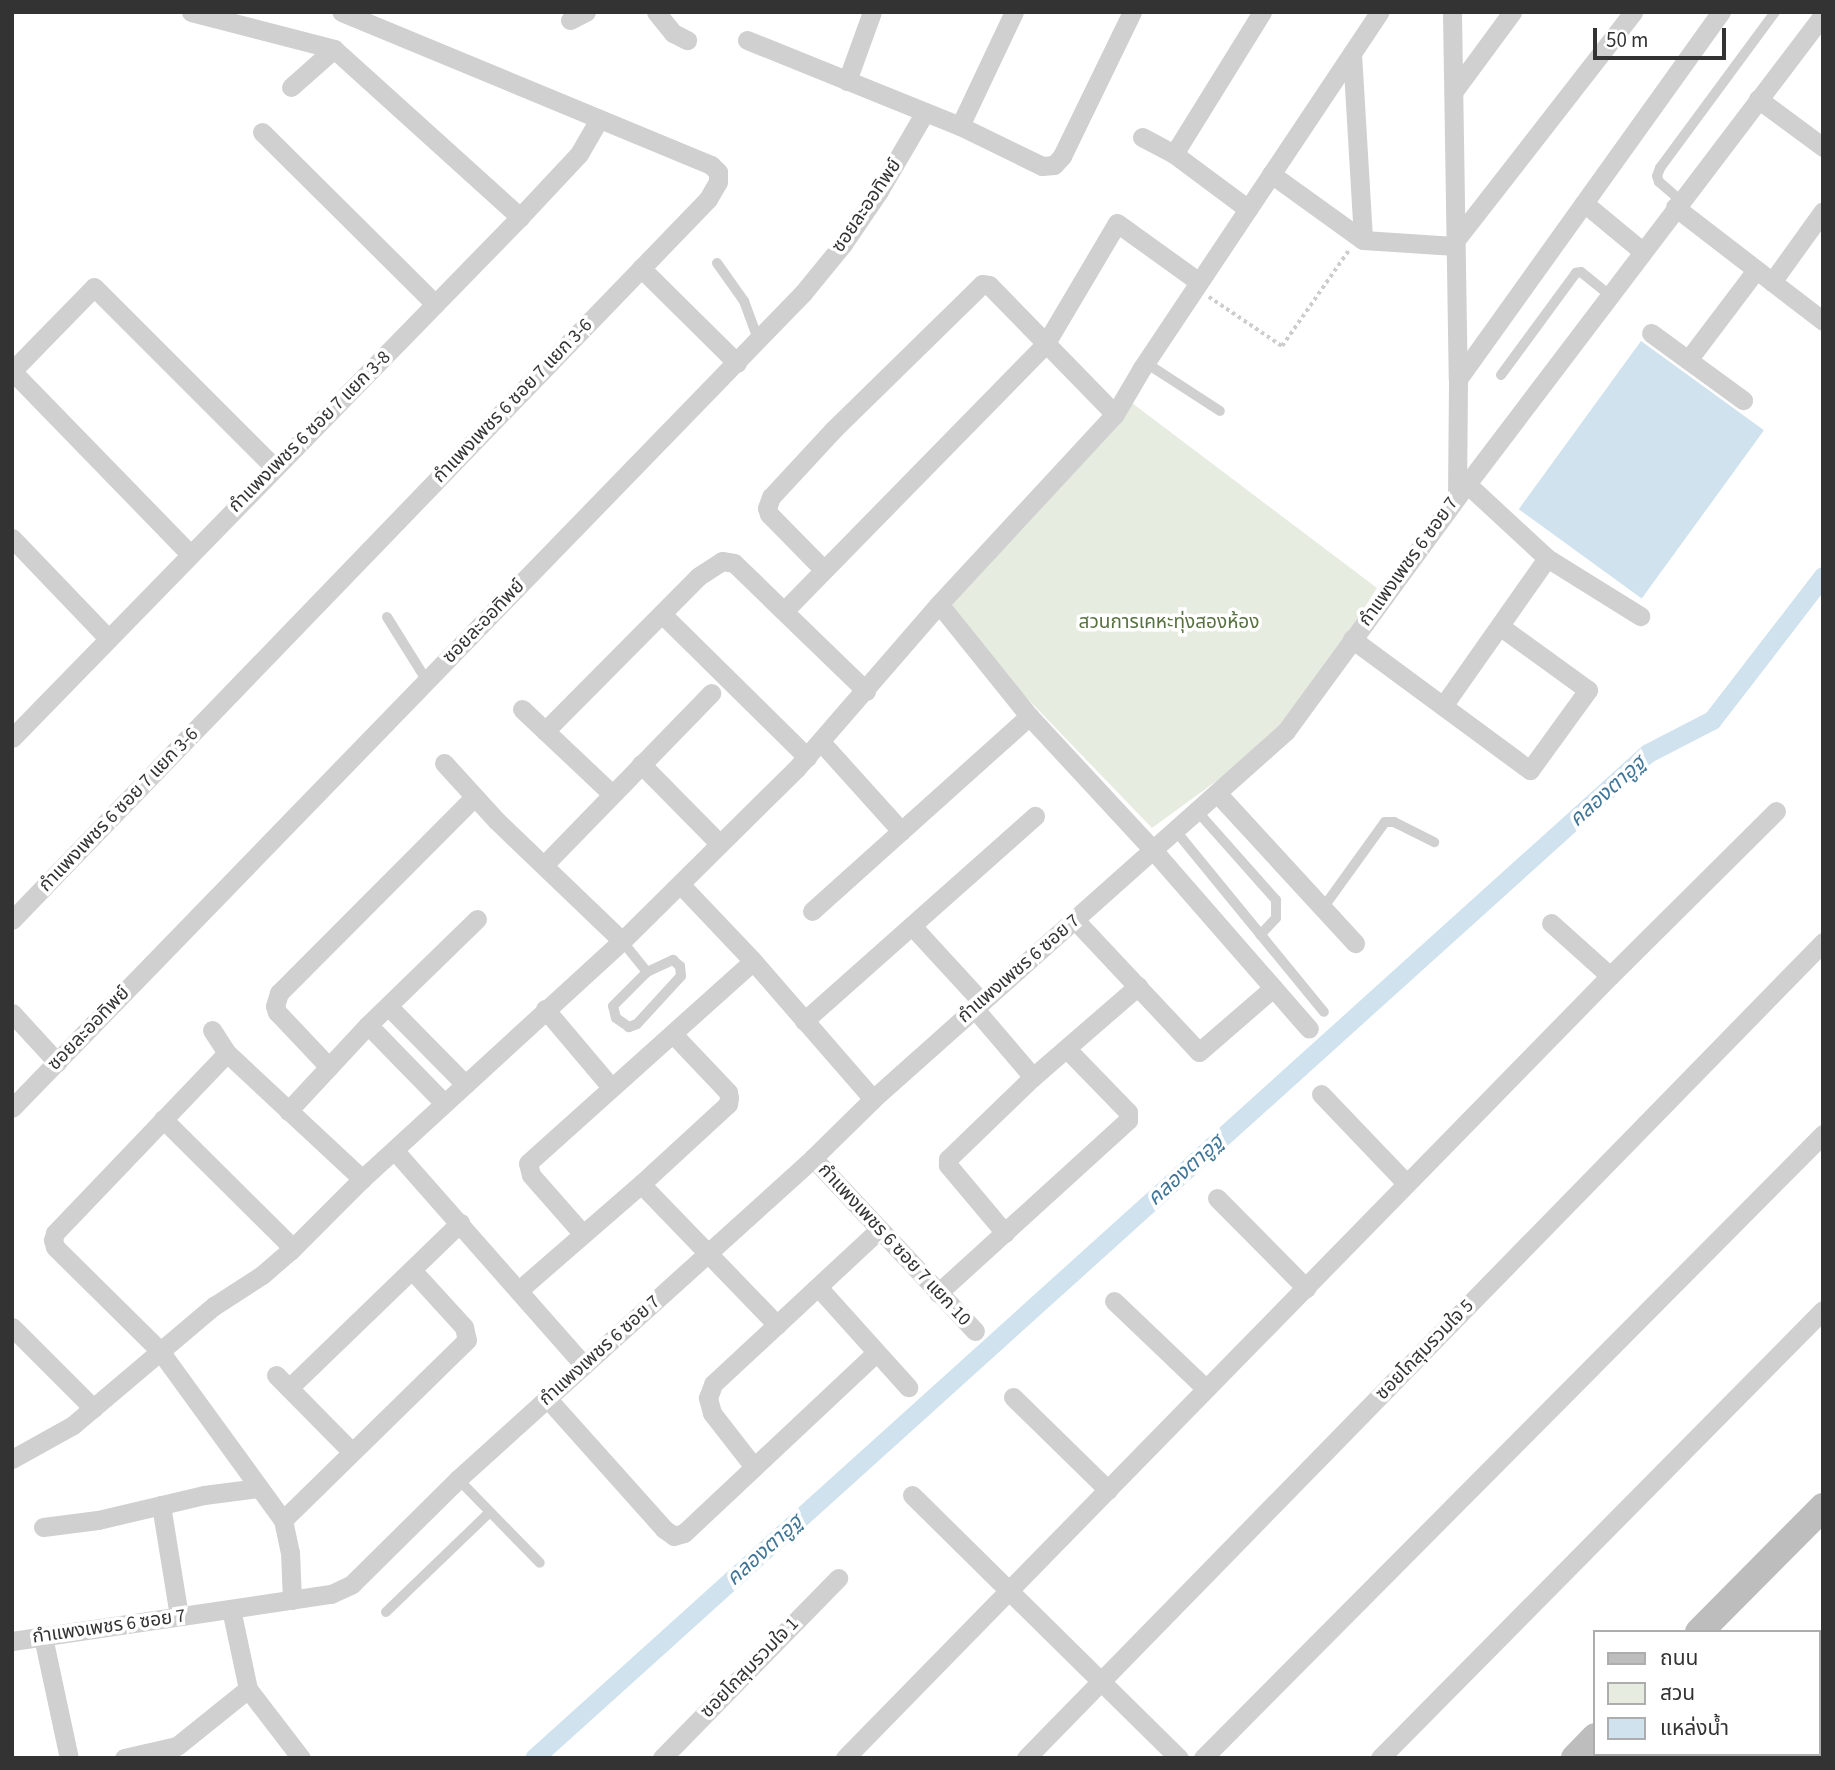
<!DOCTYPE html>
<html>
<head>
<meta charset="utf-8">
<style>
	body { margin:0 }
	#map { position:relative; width:1835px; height:1770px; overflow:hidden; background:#fff; font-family:"Source Sans 3","Noto Sans Thai",sans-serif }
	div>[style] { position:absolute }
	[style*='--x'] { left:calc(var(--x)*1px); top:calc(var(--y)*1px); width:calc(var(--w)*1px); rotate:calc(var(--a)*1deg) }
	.green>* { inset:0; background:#e6ecdf }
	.water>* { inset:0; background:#cfe2ee; transform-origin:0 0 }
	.canal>* { height:19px; margin:-9.5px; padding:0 9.5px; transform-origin:9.5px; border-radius:9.5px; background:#cfe2ee }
	.path>* { height:3.5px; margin-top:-1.75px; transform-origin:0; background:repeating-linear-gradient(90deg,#cdcdcd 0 3.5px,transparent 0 7px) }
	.lane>* { height:10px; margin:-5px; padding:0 5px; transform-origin:5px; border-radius:5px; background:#d0d0d0 }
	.street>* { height:19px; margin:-9.5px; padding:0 9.5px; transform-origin:9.5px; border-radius:9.5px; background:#d0d0d0 }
	.secondary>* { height:28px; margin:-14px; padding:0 14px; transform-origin:14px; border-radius:14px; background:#bdbdbd }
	span { translate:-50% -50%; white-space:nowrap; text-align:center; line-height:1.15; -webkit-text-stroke:7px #fff; paint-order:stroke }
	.street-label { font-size:19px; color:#333 }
	.park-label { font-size:19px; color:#56703f }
	.water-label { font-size:21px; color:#3f7597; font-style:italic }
	.frame { position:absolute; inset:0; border:14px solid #333; pointer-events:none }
	.legend { position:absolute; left:1593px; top:1630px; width:228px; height:126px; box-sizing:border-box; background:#fff; border:2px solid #adadad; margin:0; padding:9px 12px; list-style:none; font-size:21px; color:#333 }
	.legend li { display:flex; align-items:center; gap:14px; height:35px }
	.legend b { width:35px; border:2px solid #adadad }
	.scale { position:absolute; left:1593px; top:28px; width:133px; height:32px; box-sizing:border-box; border:4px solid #333; border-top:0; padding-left:9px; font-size:21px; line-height:24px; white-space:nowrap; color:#333; -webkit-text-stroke:5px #fff; paint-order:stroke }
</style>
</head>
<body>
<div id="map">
	<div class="green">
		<i style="clip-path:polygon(1128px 400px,1377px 588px,1285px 731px,1152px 828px,945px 613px)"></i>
	</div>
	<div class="water">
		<i style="left:1641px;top:341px;width:152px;height:208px;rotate:36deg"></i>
	</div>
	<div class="canal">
		<i style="--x:534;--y:1758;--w:1500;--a:-42.06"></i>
		<i style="--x:1648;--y:753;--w:72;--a:-27.3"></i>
		<i style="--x:1712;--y:720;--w:182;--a:-52.4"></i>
	</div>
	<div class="path">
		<i style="--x:1209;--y:297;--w:88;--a:33.9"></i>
		<i style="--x:1282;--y:346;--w:117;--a:-55.1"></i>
	</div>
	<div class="lane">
		<i style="--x:1680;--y:200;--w:28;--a:-139"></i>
		<i style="--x:1659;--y:182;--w:6;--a:-108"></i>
		<i style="--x:1657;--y:176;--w:9;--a:-69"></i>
		<i style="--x:1660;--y:168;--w:194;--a:-53.6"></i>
		<i style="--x:717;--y:263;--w:47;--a:54.6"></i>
		<i style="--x:744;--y:301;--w:40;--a:69.8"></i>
		<i style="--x:1146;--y:363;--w:88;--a:33"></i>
		<i style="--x:1501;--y:375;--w:127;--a:-53.7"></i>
		<i style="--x:1576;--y:273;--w:5;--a:-11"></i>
		<i style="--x:1581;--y:272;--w:36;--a:39"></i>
		<i style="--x:387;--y:617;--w:75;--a:58"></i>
		<i style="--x:1197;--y:811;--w:119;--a:48.4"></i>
		<i style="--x:1276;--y:900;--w:18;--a:90"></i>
		<i style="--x:1276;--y:918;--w:23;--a:133"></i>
		<i style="--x:1175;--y:830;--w:235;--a:50.7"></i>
		<i style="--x:1323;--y:908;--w:106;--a:-54.2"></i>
		<i style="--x:1385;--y:822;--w:9;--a:0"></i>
		<i style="--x:1394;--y:822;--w:45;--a:26.6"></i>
		<i style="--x:622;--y:941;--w:40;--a:51"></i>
		<i style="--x:647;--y:972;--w:29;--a:-25"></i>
		<i style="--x:673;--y:960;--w:9;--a:41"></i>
		<i style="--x:680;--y:966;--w:10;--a:84"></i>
		<i style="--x:681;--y:976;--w:65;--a:132.5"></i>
		<i style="--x:637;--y:1024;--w:9;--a:159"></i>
		<i style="--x:629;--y:1027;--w:16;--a:-145"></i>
		<i style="--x:616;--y:1018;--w:12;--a:-104"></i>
		<i style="--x:613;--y:1006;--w:48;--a:-45"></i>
		<i style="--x:458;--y:1479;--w:117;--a:45.7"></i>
		<i style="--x:386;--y:1612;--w:144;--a:-43.9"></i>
	</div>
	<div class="street">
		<i style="--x:191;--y:12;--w:148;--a:14.5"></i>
		<i style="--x:334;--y:49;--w:251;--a:42.1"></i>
		<i style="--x:656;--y:12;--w:27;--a:51"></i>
		<i style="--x:673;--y:33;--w:16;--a:27"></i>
		<i style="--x:1452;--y:12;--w:367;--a:89.1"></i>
		<i style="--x:570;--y:20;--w:18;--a:-27"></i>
		<i style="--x:747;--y:40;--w:230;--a:22"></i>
		<i style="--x:960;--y:126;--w:91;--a:26"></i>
		<i style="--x:1042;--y:166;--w:12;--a:-5"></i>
		<i style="--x:1054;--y:165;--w:12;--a:-48"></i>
		<i style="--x:1062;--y:156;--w:160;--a:-64.1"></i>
		<i style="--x:1352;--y:53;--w:187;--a:86.6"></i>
		<i style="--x:847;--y:81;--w:73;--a:-70.1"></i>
		<i style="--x:291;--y:87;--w:57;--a:-41.5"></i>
		<i style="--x:1454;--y:91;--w:98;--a:-53.7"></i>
		<i style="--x:1758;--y:99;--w:81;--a:36.4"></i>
		<i style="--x:960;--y:126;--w:126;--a:-64.7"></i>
		<i style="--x:262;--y:132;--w:244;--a:44.8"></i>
		<i style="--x:1142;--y:137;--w:36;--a:28"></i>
		<i style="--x:1271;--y:174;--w:113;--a:35.7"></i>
		<i style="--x:1363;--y:240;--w:92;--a:3.7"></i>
		<i style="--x:1584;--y:203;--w:75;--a:39.6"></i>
		<i style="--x:1675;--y:207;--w:187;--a:37.6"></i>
		<i style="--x:1248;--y:209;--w:92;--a:-143.4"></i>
		<i style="--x:1174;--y:154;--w:167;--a:-58.2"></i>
		<i style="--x:1455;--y:241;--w:290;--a:-52.1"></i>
		<i style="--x:641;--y:268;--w:135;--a:44.7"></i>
		<i style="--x:1772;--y:282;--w:87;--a:-54.3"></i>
		<i style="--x:1651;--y:333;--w:114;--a:36.1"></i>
		<i style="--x:1688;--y:360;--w:113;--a:-52.9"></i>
		<i style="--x:12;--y:371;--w:117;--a:-45.7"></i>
		<i style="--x:94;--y:287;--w:256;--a:45"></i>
		<i style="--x:12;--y:371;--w:255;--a:45.8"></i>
		<i style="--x:1467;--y:484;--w:109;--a:42.8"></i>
		<i style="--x:1547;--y:558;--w:110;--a:31.9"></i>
		<i style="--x:1457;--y:497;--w:118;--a:-89.5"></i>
		<i style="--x:1458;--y:379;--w:452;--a:-54.4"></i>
		<i style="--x:12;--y:538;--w:139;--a:46.2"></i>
		<i style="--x:823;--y:569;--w:77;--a:-134.5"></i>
		<i style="--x:769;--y:514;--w:6;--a:-108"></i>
		<i style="--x:767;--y:508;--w:12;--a:-70"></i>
		<i style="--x:771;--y:497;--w:93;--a:-47.2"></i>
		<i style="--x:834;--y:429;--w:207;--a:-44.4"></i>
		<i style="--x:982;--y:284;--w:7;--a:8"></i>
		<i style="--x:989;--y:285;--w:180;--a:45.7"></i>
		<i style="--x:939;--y:604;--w:144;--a:51.2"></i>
		<i style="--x:1029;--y:716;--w:183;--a:47.2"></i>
		<i style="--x:1153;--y:850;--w:237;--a:48.9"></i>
		<i style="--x:784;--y:611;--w:375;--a:-45.6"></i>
		<i style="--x:1046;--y:343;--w:139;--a:-59.4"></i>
		<i style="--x:1117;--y:223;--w:101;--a:35.7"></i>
		<i style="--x:662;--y:614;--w:204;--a:44.6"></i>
		<i style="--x:1352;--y:639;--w:221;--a:36.4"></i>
		<i style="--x:1530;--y:770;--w:99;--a:-54.1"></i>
		<i style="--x:1588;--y:690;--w:107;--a:-144.1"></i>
		<i style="--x:1443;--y:706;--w:181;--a:-54.9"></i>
		<i style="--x:522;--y:709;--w:124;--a:43.4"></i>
		<i style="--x:545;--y:731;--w:218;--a:-45.2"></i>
		<i style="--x:699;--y:576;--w:27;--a:-33"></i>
		<i style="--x:722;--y:561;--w:12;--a:9"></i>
		<i style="--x:734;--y:563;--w:184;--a:44.1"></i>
		<i style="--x:12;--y:738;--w:728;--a:-45.72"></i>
		<i style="--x:520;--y:217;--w:86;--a:-46.9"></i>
		<i style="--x:579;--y:154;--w:39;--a:-60"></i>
		<i style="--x:821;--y:742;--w:120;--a:48"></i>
		<i style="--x:444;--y:763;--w:79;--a:47.6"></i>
		<i style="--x:497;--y:821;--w:173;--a:43.8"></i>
		<i style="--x:641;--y:764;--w:112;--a:45.4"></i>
		<i style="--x:1217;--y:793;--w:204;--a:47.4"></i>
		<i style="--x:544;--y:865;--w:240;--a:-45.8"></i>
		<i style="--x:680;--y:884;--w:106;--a:46.5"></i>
		<i style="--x:753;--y:961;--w:183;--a:49"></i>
		<i style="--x:812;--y:911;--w:292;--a:-41.9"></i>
		<i style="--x:12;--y:920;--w:1002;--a:-46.01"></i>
		<i style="--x:708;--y:199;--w:20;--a:-60"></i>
		<i style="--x:718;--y:182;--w:10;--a:-90"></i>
		<i style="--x:718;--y:172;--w:10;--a:-135"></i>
		<i style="--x:711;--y:165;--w:400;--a:-157.5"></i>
		<i style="--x:1075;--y:920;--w:181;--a:46.8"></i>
		<i style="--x:1199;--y:1052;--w:98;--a:-40.9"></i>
		<i style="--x:1551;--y:923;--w:79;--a:41.9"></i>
		<i style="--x:912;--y:926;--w:102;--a:47.4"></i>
		<i style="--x:388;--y:1006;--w:110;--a:45.4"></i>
		<i style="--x:974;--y:1008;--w:91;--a:49.5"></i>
		<i style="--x:545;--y:1009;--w:102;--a:49.8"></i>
		<i style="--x:12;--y:1013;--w:67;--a:47.4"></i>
		<i style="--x:804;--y:1021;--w:309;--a:-41.6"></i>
		<i style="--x:368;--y:1025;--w:109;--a:45.7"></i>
		<i style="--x:212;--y:1030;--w:27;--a:57"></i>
		<i style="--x:227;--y:1053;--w:185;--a:43"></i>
		<i style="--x:227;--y:1053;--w:249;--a:133.7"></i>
		<i style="--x:55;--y:1233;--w:7;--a:106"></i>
		<i style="--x:53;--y:1240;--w:7;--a:74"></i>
		<i style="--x:55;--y:1247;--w:148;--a:44.7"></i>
		<i style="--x:160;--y:1351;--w:209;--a:54"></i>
		<i style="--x:283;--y:1520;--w:33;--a:78"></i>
		<i style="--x:290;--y:1552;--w:48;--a:87.6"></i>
		<i style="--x:329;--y:1067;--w:76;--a:-133.4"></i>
		<i style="--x:277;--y:1012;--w:6;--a:-108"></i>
		<i style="--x:275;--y:1006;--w:14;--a:-73"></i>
		<i style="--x:279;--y:993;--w:276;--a:-45.1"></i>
		<i style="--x:1321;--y:1094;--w:124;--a:46.3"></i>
		<i style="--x:12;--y:1108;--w:1136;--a:-45.86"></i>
		<i style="--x:803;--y:293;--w:63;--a:-50.8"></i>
		<i style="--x:843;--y:244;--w:64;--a:-55.8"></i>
		<i style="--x:879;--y:191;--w:91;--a:-59.8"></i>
		<i style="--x:288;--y:1111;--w:117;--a:-47.1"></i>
		<i style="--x:368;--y:1025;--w:152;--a:-44.2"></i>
		<i style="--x:163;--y:1119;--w:183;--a:44.8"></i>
		<i style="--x:395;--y:1151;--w:284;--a:48.6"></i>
		<i style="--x:813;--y:1158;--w:237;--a:46.9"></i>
		<i style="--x:641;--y:1184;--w:118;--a:-42.6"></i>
		<i style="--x:728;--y:1104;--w:6;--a:-81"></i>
		<i style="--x:729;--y:1098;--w:6;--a:-99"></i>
		<i style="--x:728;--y:1092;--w:80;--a:-133.5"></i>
		<i style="--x:1217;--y:1198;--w:127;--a:45.3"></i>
		<i style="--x:582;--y:1233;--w:77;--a:-131.3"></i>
		<i style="--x:531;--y:1175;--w:12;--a:-104"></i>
		<i style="--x:528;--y:1163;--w:302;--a:-41.9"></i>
		<i style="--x:1005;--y:1233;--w:89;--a:-130"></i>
		<i style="--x:948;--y:1165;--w:6;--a:-90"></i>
		<i style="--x:948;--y:1159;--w:118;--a:-44"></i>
		<i style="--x:1033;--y:1077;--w:139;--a:-40.9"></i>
		<i style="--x:818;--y:1287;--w:135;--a:48"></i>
		<i style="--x:519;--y:1290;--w:162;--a:-41"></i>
		<i style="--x:641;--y:1184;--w:196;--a:46"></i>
		<i style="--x:938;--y:1293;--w:257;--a:-42.3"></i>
		<i style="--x:1128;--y:1120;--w:8;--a:-90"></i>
		<i style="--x:1128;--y:1112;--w:88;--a:-134.1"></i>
		<i style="--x:1114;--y:1301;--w:127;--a:43.7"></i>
		<i style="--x:12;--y:1327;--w:115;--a:45"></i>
		<i style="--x:276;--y:1375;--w:108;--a:45.4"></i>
		<i style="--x:289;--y:1388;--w:238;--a:-44"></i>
		<i style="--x:1013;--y:1397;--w:133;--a:44.4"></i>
		<i style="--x:547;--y:1398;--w:176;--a:48.2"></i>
		<i style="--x:664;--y:1529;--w:12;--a:35"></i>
		<i style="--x:674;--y:1536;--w:10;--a:-17"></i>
		<i style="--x:684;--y:1533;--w:263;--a:-43.2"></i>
		<i style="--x:12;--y:1459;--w:70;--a:-29.1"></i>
		<i style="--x:73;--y:1425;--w:185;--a:-40.2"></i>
		<i style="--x:214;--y:1306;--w:57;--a:-32.9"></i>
		<i style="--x:262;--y:1275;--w:37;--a:-41"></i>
		<i style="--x:290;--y:1251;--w:102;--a:-45"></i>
		<i style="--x:362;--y:1179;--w:352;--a:-42.5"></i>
		<i style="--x:622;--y:941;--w:245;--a:-44.7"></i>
		<i style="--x:796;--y:769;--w:218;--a:-49.1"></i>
		<i style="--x:939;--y:604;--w:259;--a:-47.2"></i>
		<i style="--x:1115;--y:414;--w:53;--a:-59.6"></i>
		<i style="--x:1142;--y:368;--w:428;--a:-56.3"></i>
		<i style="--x:754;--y:1467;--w:68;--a:-127.9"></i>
		<i style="--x:712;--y:1413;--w:16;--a:-105"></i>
		<i style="--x:708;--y:1398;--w:15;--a:-70"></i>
		<i style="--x:713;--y:1384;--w:226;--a:-42.9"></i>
		<i style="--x:912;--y:1495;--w:375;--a:44.6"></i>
		<i style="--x:161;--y:1505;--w:112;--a:80.8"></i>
		<i style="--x:283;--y:1520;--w:257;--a:-44.4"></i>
		<i style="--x:467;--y:1340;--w:13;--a:-103"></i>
		<i style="--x:464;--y:1327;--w:77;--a:-132.4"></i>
		<i style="--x:43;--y:1527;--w:55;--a:-7.3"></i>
		<i style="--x:98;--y:1520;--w:109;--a:-13.3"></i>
		<i style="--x:204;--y:1495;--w:54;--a:-7.4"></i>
		<i style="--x:231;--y:1609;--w:82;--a:78"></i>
		<i style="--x:43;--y:1637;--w:124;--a:77.9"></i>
		<i style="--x:12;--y:1641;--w:322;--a:-8.4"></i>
		<i style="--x:331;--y:1594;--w:23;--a:-25"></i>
		<i style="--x:352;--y:1584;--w:149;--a:-44.7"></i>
		<i style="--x:458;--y:1479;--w:479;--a:-42.1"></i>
		<i style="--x:813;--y:1158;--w:84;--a:-44.5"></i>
		<i style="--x:873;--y:1099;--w:553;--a:-41.7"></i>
		<i style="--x:1286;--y:731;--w:306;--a:-53.8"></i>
		<i style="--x:1467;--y:484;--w:589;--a:-52.8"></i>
		<i style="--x:1819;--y:1690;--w:6;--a:-45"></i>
		<i style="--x:124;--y:1758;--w:54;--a:-12.8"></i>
		<i style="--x:177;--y:1746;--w:91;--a:-38.8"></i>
		<i style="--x:248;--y:1689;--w:87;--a:52.5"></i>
		<i style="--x:662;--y:1758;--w:252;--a:-45.6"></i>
		<i style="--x:845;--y:1758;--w:1094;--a:-45.63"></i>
		<i style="--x:1610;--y:976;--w:234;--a:-44.8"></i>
		<i style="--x:1026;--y:1758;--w:1141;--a:-45.67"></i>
		<i style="--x:1203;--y:1758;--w:880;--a:-45.18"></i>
		<i style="--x:1380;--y:1758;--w:630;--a:-45.32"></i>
		<i style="--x:1753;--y:1758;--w:5;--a:-53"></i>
	</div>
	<div class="secondary">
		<i style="--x:1699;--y:1632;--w:176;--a:-45.2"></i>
		<i style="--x:1575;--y:1758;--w:29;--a:-46"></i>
	</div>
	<div class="street-label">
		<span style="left:867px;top:206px;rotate:-56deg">ซอยละออทิพย์</span>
		<span style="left:513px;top:401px;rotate:-46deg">กำแพงเพชร 6 ซอย 7 แยก 3-6</span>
		<span style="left:310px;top:432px;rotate:-45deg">กำแพงเพชร 6 ซอย 7 แยก 3-8</span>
		<span style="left:1409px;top:562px;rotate:-54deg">กำแพงเพชร 6 ซอย 7</span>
		<span style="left:484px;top:622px;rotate:-46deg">ซอยละออทิพย์</span>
		<span style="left:119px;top:810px;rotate:-46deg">กำแพงเพชร 6 ซอย 7 แยก 3-6</span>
		<span style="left:1019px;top:969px;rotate:-41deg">กำแพงเพชร 6 ซอย 7</span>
		<span style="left:89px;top:1029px;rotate:-46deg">ซอยละออทิพย์</span>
		<span style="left:894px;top:1245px;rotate:47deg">กำแพงเพชร 6 ซอย 7 แยก 10</span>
		<span style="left:1425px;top:1350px;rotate:-46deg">ซอยโกสุมรวมใจ 5</span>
		<span style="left:600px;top:1351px;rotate:-42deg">กำแพงเพชร 6 ซอย 7</span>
		<span style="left:109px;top:1627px;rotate:-8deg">กำแพงเพชร 6 ซอย 7</span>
		<span style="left:750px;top:1668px;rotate:-46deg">ซอยโกสุมรวมใจ 1</span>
	</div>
	<div class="park-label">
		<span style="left:1169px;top:623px">สวนการเคหะทุ่งสองห้อง</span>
	</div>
	<div class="water-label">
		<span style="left:1607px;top:791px;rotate:-42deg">คลองตาอูฐ</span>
		<span style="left:1185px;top:1170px;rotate:-42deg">คลองตาอูฐ</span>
		<span style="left:764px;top:1550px;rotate:-42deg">คลองตาอูฐ</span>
	</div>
	<div class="frame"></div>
	<ul class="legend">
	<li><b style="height:9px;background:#bdbdbd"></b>ถนน</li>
	<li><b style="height:19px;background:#e6ecdf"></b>สวน</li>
	<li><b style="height:19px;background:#cfe2ee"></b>แหล่งน้ำ</li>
	</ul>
	<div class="scale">50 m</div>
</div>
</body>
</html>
